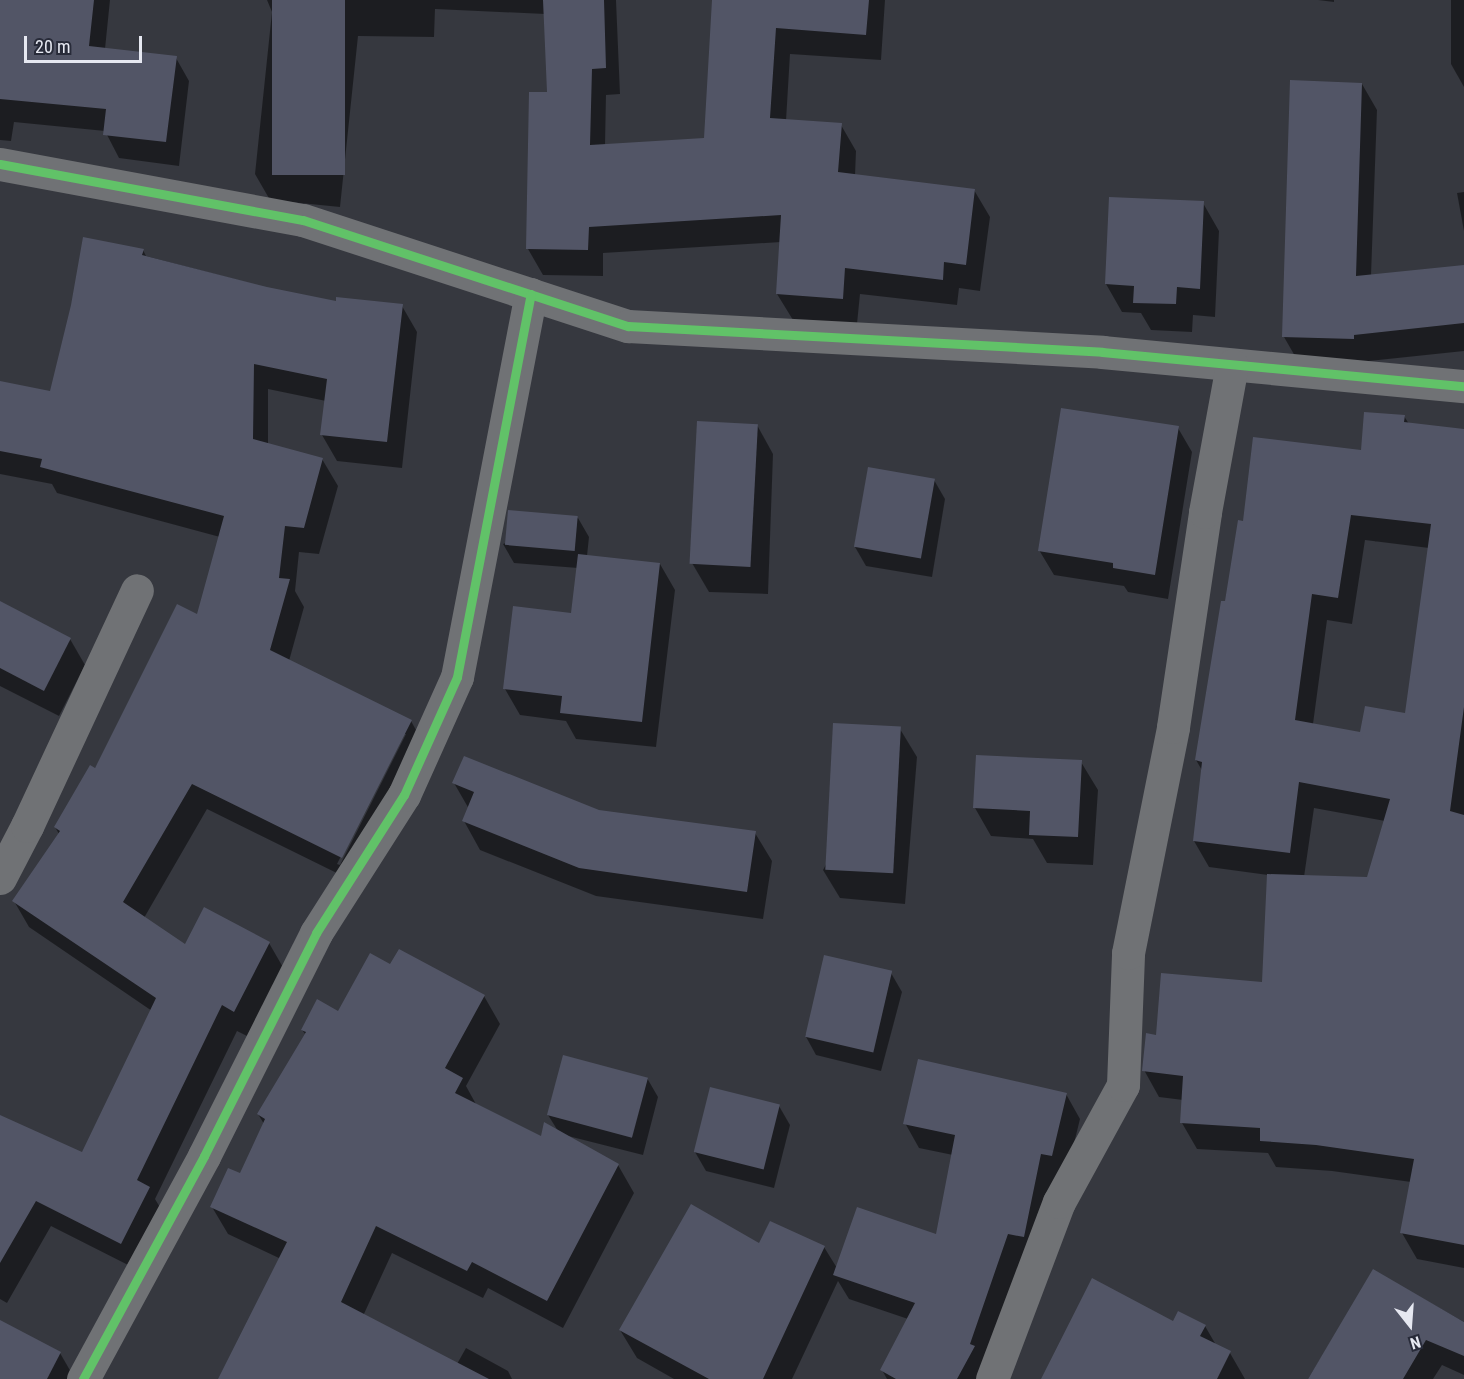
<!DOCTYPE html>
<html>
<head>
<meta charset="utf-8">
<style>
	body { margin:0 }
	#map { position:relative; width:1464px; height:1379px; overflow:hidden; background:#36383f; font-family:"Roboto Condensed",sans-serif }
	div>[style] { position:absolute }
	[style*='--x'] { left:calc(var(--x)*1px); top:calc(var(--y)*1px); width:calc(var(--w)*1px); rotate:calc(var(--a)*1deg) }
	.shadow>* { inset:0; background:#0007 }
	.building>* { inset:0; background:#525566; transform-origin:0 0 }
	.minor>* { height:33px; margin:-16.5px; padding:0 16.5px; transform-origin:16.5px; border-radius:16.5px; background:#707275 }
	.cycleway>* { height:9px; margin:-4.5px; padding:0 4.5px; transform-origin:4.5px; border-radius:4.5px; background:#61c268 }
	span { translate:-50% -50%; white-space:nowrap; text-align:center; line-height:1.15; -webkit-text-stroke:6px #282b39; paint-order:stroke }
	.north { position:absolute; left:1380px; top:1295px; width:60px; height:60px; -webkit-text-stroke:4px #282b39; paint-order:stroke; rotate:163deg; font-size:16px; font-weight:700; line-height:24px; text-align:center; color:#e6e8f1 }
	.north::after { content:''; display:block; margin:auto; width:21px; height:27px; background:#e6e8f1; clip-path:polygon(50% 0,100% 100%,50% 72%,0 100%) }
	.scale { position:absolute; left:24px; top:36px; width:118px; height:27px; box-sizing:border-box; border:3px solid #e6e8f1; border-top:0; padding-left:8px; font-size:18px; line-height:21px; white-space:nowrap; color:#e6e8f1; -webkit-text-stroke:4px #282b39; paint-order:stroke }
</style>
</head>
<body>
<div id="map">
	<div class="shadow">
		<i style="clip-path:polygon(0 0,110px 0,105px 49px,176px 58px,189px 81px,179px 166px,119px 158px,105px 131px,14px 122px,11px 141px,0 140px)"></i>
		<i style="clip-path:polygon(267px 0,616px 0,620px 94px,606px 95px,605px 146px,705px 140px,714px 0,885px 0,881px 60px,790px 54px,786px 121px,841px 125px,856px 151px,855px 176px,974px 190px,990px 217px,980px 291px,959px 288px,957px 305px,860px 294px,857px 324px,793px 320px,777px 294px,781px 242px,603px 253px,603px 276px,543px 275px,528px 249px,531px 93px,548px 93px,545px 14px,435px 9px,434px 37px,358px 36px,340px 207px,270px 200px,255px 174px,272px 12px)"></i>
		<i style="clip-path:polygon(1318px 0,1334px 0,1334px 2px)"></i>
		<i style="clip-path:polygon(1451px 0,1464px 0,1464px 87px,1451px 64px)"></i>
		<i style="clip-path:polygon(1362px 84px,1377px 110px,1371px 276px,1464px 266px,1464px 351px,1369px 361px,1299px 363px,1284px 337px)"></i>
		<i style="clip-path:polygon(1464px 192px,1464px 231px,1457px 193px)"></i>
		<i style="clip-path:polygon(1203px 203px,1219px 231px,1215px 317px,1193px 315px,1192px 332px,1151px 330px,1141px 313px,1122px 312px,1106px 284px)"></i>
		<i style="clip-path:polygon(evenodd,143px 250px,146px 256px,267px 288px,337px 303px,402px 306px,417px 332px,402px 468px,337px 461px,322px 435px,326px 401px,268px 389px,268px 445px,322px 459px,338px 486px,319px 554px,299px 552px,295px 591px,304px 607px,289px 661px,411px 721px,426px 748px,357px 883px,207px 809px,144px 918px,186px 946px,269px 943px,284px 969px,249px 1037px,237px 1031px,155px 1199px,164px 1214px,136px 1269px,51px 1226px,7px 1303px,0 1299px,0 1117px,82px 1154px,152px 1011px,29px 927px,14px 901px,59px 834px,55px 827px,198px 616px,220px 537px,57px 493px,52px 484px,0 474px,0 383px,51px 393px,143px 250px,403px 734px,406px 734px,340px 865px,337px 864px,403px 734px)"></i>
		<i style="clip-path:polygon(evenodd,1404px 416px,1409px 424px,1464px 431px,1464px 1268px,1417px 1259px,1402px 1233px,1411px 1182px,1332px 1171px,1276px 1167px,1268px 1153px,1197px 1149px,1182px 1123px,1183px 1100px,1159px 1097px,1144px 1070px,1157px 1036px,1264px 983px,1268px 875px,1209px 867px,1194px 841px,1203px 772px,1196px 760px,1244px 522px,1362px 452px,1404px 416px,1365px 540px,1429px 548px,1406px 715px,1361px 733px,1313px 724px,1327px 620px,1352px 624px,1365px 540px,1404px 416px,1314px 808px,1385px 821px,1368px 879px,1304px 877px,1314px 808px)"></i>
		<i style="clip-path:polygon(757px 425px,773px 454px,768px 594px,709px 592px,692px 563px)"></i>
		<i style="clip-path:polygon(1178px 428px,1192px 452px,1168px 599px,1128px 592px,1124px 586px,1054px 575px,1039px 550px)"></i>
		<i style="clip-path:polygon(934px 480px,945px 499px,932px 577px,866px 566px,855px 547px)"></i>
		<i style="clip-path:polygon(578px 518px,589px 537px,587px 556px,660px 564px,675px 590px,656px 747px,576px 739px,566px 721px,520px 715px,505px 689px,573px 614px,578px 568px,514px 563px,503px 544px)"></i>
		<i style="clip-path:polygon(0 602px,70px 639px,85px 665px,59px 716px,0 686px)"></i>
		<i style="clip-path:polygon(900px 729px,917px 757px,905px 904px,840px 898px,823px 870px)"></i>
		<i style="clip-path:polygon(1081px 762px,1098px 790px,1093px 865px,1047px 863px,1033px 839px,991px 836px,975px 808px)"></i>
		<i style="clip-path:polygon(454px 783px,598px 811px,755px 833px,772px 861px,763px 919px,596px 896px,480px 850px,464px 821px,469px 809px)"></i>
		<i style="clip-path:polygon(391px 966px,484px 996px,500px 1024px,466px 1086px,477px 1106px,542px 1138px,558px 1131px,548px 1115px,647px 1078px,658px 1097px,643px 1155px,568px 1136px,618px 1165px,634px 1193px,563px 1328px,488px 1288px,483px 1298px,392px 1253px,363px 1316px,457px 1364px,466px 1348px,508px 1371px,512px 1379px,219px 1379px,281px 1259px,228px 1234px,212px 1207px,240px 1175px,264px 1124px,258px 1114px,306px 1035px,302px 1030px,339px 1013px)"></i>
		<i style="clip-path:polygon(891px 973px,902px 992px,881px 1071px,816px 1055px,805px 1035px)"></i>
		<i style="clip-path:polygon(1066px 1094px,1080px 1119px,1065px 1180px,984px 1379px,887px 1379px,882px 1370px,908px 1319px,849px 1299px,838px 1281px,792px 1379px,674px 1379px,637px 1358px,620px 1330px,760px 1245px,824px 1247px,837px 1268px,937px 1236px,953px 1155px,919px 1148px,905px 1123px)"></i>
		<i style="clip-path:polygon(779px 1106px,790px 1125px,774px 1188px,706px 1171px,695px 1152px)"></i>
		<i style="clip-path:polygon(1374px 1271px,1464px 1322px,1464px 1375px,1442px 1365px,1433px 1379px,1308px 1379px)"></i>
		<i style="clip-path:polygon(0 1321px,60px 1353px,75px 1379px,0 1379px)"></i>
		<i style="clip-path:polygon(1173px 1323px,1205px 1326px,1216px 1345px,1230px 1353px,1245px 1379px,1042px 1379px)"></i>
	</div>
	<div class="building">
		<i style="clip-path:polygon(0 0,94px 0,89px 46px,177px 56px,166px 142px,103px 135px,106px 109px,0 99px)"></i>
		<i style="left:272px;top:0;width:73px;height:175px"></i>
		<i style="clip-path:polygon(543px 0,604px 0,606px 68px,592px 69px,590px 145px,704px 138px,712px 0,869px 0,866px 35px,776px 28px,770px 118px,842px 123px,838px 172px,975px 189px,966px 265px,944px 262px,943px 280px,845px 268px,843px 299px,776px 294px,781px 215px,589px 227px,588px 250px,526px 249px,529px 92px,547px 92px)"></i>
		<i style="clip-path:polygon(1290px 80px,1362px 83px,1356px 276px,1464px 265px,1464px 323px,1354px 335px,1354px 339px,1282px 337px)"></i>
		<i style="clip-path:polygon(1109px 197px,1204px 201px,1200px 289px,1177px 287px,1176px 304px,1133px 303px,1134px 286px,1105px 284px)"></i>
		<i style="clip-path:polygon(83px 237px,144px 249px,142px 255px,267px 287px,336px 301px,336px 297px,403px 304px,387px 442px,320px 435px,327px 379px,254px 364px,253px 439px,323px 458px,304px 528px,285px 526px,279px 578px,290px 579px,270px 650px,412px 720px,342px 858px,192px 784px,123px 902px,185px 944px,204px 907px,270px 942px,234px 1012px,222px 1005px,137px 1180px,150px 1187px,121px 1244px,36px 1201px,0 1263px,0 1115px,82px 1152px,156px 998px,12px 901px,60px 831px,54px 827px,90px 765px,95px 768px,177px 604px,197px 614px,224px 516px,40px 467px,42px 459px,0 451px,0 381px,50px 391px,71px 305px)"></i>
		<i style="clip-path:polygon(1061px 408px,1179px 426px,1155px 575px,1113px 568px,1113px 563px,1038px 551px)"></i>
		<i style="clip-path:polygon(evenodd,1364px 412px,1405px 415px,1404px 422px,1464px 429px,1464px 707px,1450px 811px,1464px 815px,1464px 1245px,1400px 1233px,1414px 1159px,1316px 1145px,1260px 1141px,1260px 1128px,1180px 1123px,1183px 1076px,1142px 1071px,1146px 1033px,1156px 1035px,1161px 973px,1262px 982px,1267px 874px,1367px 877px,1390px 799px,1299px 782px,1290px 853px,1193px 841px,1202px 762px,1195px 760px,1221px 601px,1225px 601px,1238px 520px,1243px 521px,1253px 437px,1361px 450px,1364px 412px,1351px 515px,1431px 524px,1405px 713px,1365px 706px,1360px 732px,1295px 720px,1312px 594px,1338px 598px,1351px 515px)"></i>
		<i style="left:697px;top:421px;width:61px;height:143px;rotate:3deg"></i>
		<i style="left:868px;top:467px;width:68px;height:81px;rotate:10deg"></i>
		<i style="left:508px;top:510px;width:70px;height:35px;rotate:5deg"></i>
		<i style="clip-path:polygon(578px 554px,660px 563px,642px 722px,560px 713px,562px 696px,503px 689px,513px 606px,571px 613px)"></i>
		<i style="clip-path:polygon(0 601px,71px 638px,44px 691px,0 668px)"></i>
		<i style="left:833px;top:723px;width:68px;height:147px;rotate:3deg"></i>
		<i style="clip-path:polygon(976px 755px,1082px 760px,1078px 837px,1029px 835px,1030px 811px,973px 808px)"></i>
		<i style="clip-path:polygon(464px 756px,599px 810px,756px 831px,747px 892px,579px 868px,462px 821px,474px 792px,452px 783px)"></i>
		<i style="clip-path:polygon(399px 949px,485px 995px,445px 1068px,463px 1078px,455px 1093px,541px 1136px,544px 1122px,619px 1164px,547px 1301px,472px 1262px,467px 1271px,376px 1226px,341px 1302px,489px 1379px,218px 1379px,287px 1242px,210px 1207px,228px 1168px,240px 1173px,265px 1119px,257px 1114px,306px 1032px,301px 1030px,317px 999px,338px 1011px,370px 953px,390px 964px)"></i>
		<i style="left:824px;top:955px;width:70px;height:84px;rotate:13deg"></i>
		<i style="left:563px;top:1055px;width:88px;height:62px;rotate:15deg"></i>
		<i style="clip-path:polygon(918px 1059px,1067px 1093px,1052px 1156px,1041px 1154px,1024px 1237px,1008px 1234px,970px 1344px,975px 1346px,957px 1379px,896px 1379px,880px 1370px,915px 1303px,833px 1275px,857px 1207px,936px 1234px,955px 1135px,903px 1124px)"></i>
		<i style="left:710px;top:1087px;width:72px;height:67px;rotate:14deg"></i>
		<i style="clip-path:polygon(691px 1204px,759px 1243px,770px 1221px,825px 1246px,763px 1379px,709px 1379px,619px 1330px)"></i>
		<i style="clip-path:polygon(1373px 1269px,1464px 1322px,1464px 1356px,1426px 1340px,1403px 1379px,1308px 1379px)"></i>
		<i style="clip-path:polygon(1092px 1278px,1173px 1321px,1178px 1311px,1206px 1325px,1200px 1336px,1231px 1351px,1217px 1379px,1041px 1379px)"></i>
		<i style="clip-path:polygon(0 1320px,61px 1352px,47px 1379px,0 1379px)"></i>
	</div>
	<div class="minor">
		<i style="--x:0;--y:164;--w:308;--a:10.5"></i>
		<i style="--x:303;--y:220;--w:342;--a:18.1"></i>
		<i style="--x:628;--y:326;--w:475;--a:3.1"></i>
		<i style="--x:1102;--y:352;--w:364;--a:5.4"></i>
		<i style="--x:0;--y:878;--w:59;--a:-62.6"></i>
		<i style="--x:27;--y:826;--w:260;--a:-65"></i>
		<i style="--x:83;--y:1379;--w:254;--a:-61.5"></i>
		<i style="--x:204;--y:1156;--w:250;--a:-63.3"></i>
		<i style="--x:316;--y:933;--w:164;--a:-57.5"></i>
		<i style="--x:404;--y:795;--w:129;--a:-65.8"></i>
		<i style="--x:457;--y:677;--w:390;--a:-79.1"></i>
		<i style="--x:992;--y:1379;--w:189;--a:-69.3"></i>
		<i style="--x:1059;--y:1202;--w:133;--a:-61.3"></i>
		<i style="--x:1123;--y:1085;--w:132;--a:-87.8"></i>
		<i style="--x:1128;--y:953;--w:230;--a:-78.7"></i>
		<i style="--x:1173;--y:727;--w:217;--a:-81.5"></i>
		<i style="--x:1205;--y:512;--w:149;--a:-79.6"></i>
	</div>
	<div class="cycleway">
		<i style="--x:0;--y:164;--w:308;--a:10.5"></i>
		<i style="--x:303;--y:220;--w:342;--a:18.1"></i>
		<i style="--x:628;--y:326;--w:475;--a:3.1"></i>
		<i style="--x:1102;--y:352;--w:364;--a:5.4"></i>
		<i style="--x:83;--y:1379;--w:254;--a:-61.5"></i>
		<i style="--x:204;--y:1156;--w:250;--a:-63.3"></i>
		<i style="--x:316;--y:933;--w:164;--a:-57.5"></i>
		<i style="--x:404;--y:795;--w:129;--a:-65.8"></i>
		<i style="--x:457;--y:677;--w:390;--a:-79.1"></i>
	</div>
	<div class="north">N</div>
	<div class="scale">20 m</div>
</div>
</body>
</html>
